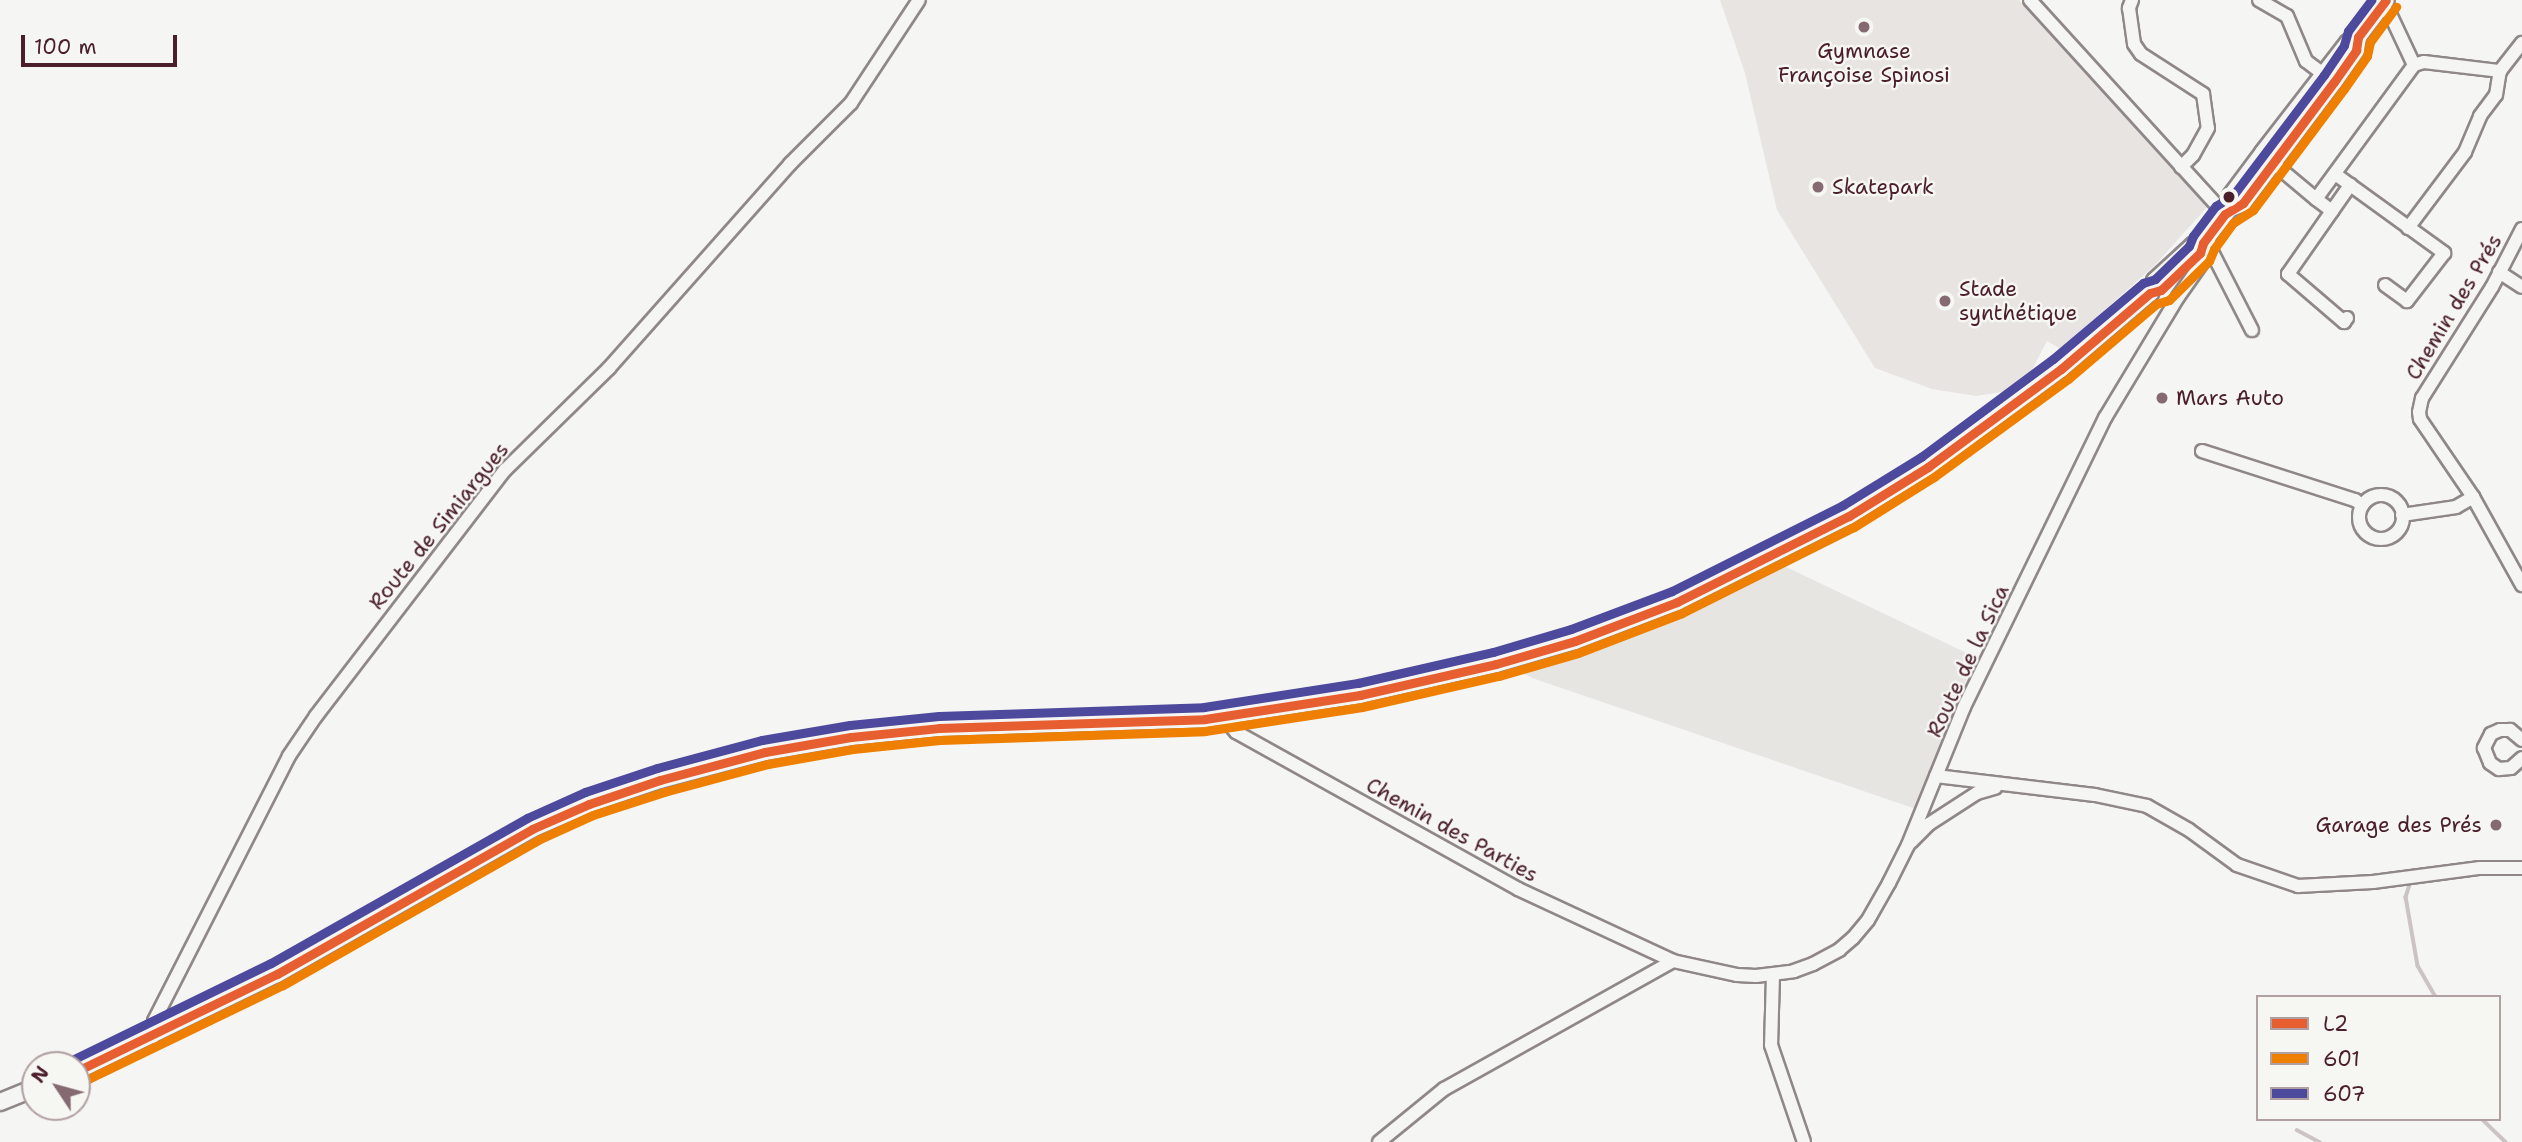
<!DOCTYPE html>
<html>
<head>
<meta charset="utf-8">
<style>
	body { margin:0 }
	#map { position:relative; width:2522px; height:1142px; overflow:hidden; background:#f5f5f3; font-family:"Shantell Sans",sans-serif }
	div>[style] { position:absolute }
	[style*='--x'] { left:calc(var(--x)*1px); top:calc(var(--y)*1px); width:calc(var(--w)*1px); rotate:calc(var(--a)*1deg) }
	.built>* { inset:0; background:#e7e5e2 }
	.green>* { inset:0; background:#e8e4e2 }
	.stream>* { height:3.5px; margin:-1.75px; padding:0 1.75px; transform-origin:1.75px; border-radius:1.75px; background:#ccc3c3 }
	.roads { filter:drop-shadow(2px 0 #8f8788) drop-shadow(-2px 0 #8f8788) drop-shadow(0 2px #8f8788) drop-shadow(0 -2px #8f8788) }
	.minor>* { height:12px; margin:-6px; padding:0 6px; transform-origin:6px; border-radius:6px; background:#f5f5f3 }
	.minor>.ring { margin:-6px; padding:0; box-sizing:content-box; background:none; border:12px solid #f5f5f3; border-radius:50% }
	.major>* { height:16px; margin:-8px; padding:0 8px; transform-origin:8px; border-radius:8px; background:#f5f5f3 }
	.bus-1>* { height:9px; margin:-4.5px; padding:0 4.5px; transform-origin:4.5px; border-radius:4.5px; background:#e75e30 }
	.bus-2>* { height:9px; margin:-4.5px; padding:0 4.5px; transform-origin:4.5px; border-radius:4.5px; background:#ee7f00 }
	.bus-3>* { height:9px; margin:-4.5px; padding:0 4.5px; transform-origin:4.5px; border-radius:4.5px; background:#4d499d }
	.dots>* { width:19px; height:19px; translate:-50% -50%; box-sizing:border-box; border:4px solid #f6f6f2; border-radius:50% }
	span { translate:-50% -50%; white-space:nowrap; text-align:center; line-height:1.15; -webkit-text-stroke:5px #f6f6f2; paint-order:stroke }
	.poi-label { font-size:21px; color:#4a1f2b }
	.left { translate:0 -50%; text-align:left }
	.right { translate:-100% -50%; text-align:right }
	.street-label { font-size:21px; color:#4a1f2b }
	.legend { position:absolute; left:2256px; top:995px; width:245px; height:126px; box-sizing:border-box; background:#f6f6f2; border:2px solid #b1a0a2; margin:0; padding:9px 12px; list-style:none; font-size:21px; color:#4a1f2b }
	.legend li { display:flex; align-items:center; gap:14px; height:35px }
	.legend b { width:35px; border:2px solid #b1a0a2 }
	.north { position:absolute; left:21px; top:1051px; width:70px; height:70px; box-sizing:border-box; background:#f6f6f2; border:2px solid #b1a0a2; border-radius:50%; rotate:306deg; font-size:19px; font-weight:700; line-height:28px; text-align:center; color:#4a1f2b }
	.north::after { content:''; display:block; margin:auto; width:24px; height:32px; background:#866a71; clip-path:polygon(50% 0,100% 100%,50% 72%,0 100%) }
	.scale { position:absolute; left:21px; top:35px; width:156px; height:32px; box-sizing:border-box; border:4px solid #4a1f2b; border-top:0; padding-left:9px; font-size:21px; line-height:24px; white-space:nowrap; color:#4a1f2b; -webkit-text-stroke:5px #f6f6f2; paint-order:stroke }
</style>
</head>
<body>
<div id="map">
	<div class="built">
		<i style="clip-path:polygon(1784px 566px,1975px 657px,1916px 809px,1532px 678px,1517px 670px,1646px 628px)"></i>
	</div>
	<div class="green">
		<i style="clip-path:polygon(1720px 0,2019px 0,2208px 206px,2155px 265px,2061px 349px,2047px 341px,2022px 389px,1976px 396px,1932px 389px,1875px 368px,1777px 210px,1745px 73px)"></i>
	</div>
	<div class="stream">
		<i style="--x:2410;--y:885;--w:13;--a:108"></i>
		<i style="--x:2406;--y:897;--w:70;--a:80.1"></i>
		<i style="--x:2418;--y:966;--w:36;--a:60"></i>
		<i style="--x:2482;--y:1119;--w:33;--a:44"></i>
		<i style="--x:2297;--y:1130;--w:26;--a:28"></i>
	</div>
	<div class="roads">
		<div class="minor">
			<i style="--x:2030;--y:0;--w:290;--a:47.7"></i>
			<i style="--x:2132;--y:0;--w:9;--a:111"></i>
			<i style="--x:2129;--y:8;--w:36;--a:82"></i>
			<i style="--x:2134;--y:44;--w:12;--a:55"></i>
			<i style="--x:2141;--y:54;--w:74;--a:32.8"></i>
			<i style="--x:2203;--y:94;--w:34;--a:82"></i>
			<i style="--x:2208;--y:128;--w:31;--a:119"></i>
			<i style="--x:2193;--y:155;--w:17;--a:135"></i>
			<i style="--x:2259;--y:0;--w:32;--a:30"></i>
			<i style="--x:2287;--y:16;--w:49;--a:67.1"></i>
			<i style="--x:2306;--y:61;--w:21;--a:37"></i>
			<i style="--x:2382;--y:6;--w:13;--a:48"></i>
			<i style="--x:2391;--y:16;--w:54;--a:64.9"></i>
			<i style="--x:2414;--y:65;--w:10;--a:-17"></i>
			<i style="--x:2424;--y:62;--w:77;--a:6.8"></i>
			<i style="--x:2273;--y:163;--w:56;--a:39.9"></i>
			<i style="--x:2316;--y:199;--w:166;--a:-53.8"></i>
			<i style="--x:2335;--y:174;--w:135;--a:35.9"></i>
			<i style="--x:2444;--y:253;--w:61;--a:127.6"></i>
			<i style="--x:2407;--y:301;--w:27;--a:-144"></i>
			<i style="--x:2316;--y:199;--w:20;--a:37"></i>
			<i style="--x:2332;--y:211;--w:77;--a:124.9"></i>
			<i style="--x:2288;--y:274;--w:74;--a:40.6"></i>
			<i style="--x:2344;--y:322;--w:5;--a:-53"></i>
			<i style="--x:2332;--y:211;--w:32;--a:-55"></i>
			<i style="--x:2408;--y:228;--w:95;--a:-53.1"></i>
			<i style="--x:2465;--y:152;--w:39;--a:-67"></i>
			<i style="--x:2480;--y:116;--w:26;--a:-53"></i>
			<i style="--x:2496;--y:95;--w:24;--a:-81"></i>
			<i style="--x:2500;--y:71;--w:36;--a:-52"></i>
			<i style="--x:2522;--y:229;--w:65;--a:117.3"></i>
			<i style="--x:2492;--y:287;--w:131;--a:122.2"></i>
			<i style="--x:2422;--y:398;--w:14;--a:102"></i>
			<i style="--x:2419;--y:412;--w:7;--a:82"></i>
			<i style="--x:2420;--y:419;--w:94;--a:55.8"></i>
			<i style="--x:2473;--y:497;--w:101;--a:60.9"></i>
			<i style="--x:2211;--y:250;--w:90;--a:62.9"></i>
			<i style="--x:2499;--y:272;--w:27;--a:33"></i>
			<i style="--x:2202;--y:451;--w:161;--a:17.8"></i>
			<i style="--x:2355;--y:500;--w:9;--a:36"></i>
			<i class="ring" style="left:2359px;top:495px;width:32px;height:32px"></i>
			<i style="--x:2402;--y:515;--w:55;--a:-8.4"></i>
			<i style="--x:2456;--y:507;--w:20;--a:-30"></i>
			<i style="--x:1223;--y:717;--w:20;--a:49"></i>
			<i style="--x:1236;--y:732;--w:323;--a:29.1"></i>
			<i style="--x:1518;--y:889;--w:171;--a:24.9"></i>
			<i style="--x:1673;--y:961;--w:66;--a:12.3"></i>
			<i style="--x:1737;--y:975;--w:19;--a:3"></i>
			<i style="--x:1756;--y:976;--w:38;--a:-7"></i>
			<i style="--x:1794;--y:971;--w:20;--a:-20"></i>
			<i style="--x:1813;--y:964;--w:30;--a:-28"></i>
			<i style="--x:1839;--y:950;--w:18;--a:-41"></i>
			<i style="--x:1853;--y:938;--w:23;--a:-50"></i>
			<i style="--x:1868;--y:920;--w:43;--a:-60.4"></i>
			<i style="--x:1889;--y:883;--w:42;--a:-63.4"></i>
			<i style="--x:1908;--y:845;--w:149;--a:-67.9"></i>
			<i style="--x:1964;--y:707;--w:322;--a:-64"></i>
			<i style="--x:2105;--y:418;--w:141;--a:-58.9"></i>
			<i style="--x:2178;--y:297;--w:57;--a:-54.9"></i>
			<i style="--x:2211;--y:250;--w:14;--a:-102"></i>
			<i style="--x:2522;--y:740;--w:16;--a:-140"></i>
			<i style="--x:2510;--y:730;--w:10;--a:180"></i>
			<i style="--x:2500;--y:730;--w:10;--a:156"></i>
			<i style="--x:2491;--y:734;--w:16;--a:117"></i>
			<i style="--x:2484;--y:748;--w:16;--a:68"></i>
			<i style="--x:2490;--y:763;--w:11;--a:34"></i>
			<i style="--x:2499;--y:769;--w:12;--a:-5"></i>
			<i style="--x:2511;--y:768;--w:15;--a:-42"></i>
			<i style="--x:1936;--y:776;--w:160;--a:6.8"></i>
			<i style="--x:2095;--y:795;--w:53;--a:11.9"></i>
			<i style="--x:2147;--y:806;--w:48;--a:29.7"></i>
			<i style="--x:2189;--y:830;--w:59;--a:36.1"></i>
			<i style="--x:2237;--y:865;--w:65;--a:19"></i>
			<i style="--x:2298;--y:886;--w:75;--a:-3.1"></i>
			<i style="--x:2373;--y:882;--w:108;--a:-7.5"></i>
			<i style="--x:2480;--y:868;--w:42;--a:0"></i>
			<i style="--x:1911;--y:842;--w:25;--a:-45"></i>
			<i style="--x:1929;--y:824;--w:57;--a:-32.9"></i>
			<i style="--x:1977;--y:793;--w:19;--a:-16"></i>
			<i style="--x:1773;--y:975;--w:70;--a:91.6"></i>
			<i style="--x:1771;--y:1045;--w:102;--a:71.2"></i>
			<i style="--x:153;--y:1037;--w:16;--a:-86"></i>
			<i style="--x:154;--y:1021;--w:297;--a:-63"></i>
			<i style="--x:289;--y:756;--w:48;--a:-56"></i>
			<i style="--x:316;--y:716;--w:310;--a:-52.5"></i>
			<i style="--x:505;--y:470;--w:146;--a:-44.4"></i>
			<i style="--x:609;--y:368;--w:273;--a:-48.4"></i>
			<i style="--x:790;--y:164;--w:86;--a:-45"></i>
			<i style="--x:851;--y:103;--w:123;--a:-56.6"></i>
			<i style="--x:1379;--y:1142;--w:84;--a:-39.2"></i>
			<i style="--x:1444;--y:1089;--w:262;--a:-29.2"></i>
		</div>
		<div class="major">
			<i style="--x:2229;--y:209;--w:13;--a:-81"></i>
			<i style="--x:2231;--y:196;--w:54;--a:-53.3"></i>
			<i style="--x:2263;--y:153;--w:139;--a:-52.3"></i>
			<i style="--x:2348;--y:43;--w:12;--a:-31"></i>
			<i style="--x:2358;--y:37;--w:46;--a:-52.9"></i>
			<i style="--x:2201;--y:252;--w:17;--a:-66"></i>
			<i style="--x:2208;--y:236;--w:34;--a:-52"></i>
			<i style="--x:2229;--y:209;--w:15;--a:-23"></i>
			<i style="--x:2243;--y:203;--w:151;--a:-53.1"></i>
			<i style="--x:2334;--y:82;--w:39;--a:-55"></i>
			<i style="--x:2356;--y:50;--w:13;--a:-81"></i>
			<i style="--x:77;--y:1071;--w:222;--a:-25.9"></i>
			<i style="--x:277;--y:974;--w:293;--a:-29.6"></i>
			<i style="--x:532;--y:829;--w:62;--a:-23.7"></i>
			<i style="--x:589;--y:804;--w:75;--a:-18.7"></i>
			<i style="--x:660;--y:780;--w:109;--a:-14.9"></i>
			<i style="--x:765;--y:752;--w:87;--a:-9.9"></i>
			<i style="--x:851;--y:737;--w:88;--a:-5.8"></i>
			<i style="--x:939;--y:728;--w:266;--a:-1.9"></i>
			<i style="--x:1205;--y:719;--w:157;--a:-8.8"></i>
			<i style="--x:1360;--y:695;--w:139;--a:-12.8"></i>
			<i style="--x:1496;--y:664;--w:82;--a:-16.2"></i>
			<i style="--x:1575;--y:641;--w:109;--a:-20.9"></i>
			<i style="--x:1677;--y:602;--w:192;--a:-26.6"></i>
			<i style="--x:1849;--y:516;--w:93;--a:-31.8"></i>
			<i style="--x:1928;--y:467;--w:165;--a:-36.4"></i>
			<i style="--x:2061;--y:369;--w:117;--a:-40.5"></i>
			<i style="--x:2150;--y:293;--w:13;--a:-67"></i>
			<i style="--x:2155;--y:281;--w:53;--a:-42.7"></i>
			<i style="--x:2194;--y:245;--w:9;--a:-13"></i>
			<i style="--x:0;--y:1102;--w:38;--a:-22"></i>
		</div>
	</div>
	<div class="bus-1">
		<i style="--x:77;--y:1071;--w:222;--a:-25.9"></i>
		<i style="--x:277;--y:974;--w:293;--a:-29.6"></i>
		<i style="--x:532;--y:829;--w:62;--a:-23.7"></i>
		<i style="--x:589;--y:804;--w:75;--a:-18.7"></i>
		<i style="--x:660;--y:780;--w:109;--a:-14.9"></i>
		<i style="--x:765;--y:752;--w:87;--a:-9.9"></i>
		<i style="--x:851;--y:737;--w:88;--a:-5.8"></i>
		<i style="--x:939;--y:728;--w:266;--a:-1.9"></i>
		<i style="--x:1205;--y:719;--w:157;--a:-8.8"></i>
		<i style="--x:1360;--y:695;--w:139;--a:-12.8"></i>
		<i style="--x:1496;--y:664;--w:82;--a:-16.2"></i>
		<i style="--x:1575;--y:641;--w:109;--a:-20.9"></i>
		<i style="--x:1677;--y:602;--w:192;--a:-26.6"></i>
		<i style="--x:1849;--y:516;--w:93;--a:-31.8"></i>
		<i style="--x:1928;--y:467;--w:165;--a:-36.4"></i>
		<i style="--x:2061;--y:369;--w:117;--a:-40.5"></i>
		<i style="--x:2150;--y:293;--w:11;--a:-15"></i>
		<i style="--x:2161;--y:290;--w:54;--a:-43.5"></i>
		<i style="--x:2200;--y:253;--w:10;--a:-73"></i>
		<i style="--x:2203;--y:243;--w:36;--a:-53"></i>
		<i style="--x:2225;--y:214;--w:21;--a:-31"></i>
		<i style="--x:2243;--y:203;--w:151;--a:-53.1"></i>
		<i style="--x:2334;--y:82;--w:39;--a:-55"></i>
		<i style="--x:2356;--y:50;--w:13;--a:-81"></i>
		<i style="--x:2358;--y:37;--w:46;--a:-52.9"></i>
	</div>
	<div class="bus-2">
		<i style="--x:82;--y:1082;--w:223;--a:-25.8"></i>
		<i style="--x:283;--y:985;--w:293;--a:-29.6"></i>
		<i style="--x:538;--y:840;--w:60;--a:-24.4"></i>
		<i style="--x:593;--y:815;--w:75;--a:-17.9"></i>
		<i style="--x:664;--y:792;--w:108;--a:-15.1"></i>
		<i style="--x:768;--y:764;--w:86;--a:-10"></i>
		<i style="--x:853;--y:749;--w:87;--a:-5.9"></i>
		<i style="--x:940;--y:740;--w:265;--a:-1.9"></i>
		<i style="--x:1205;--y:731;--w:159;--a:-8.7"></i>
		<i style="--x:1362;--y:707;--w:140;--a:-12.8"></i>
		<i style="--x:1499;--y:676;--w:82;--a:-16.2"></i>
		<i style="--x:1578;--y:653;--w:111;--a:-21"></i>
		<i style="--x:1682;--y:613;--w:192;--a:-26.6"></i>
		<i style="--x:1854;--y:527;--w:94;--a:-32"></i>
		<i style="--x:1934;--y:477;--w:166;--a:-36.2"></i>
		<i style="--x:2068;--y:379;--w:116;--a:-40.4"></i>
		<i style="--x:2156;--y:304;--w:14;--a:-17"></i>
		<i style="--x:2169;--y:300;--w:56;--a:-44.3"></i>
		<i style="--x:2209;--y:261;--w:13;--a:-67"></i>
		<i style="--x:2214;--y:249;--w:32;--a:-54"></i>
		<i style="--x:2233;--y:223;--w:24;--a:-33"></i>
		<i style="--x:2253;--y:210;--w:151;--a:-53.1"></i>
		<i style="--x:2344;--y:89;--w:40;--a:-55.1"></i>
		<i style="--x:2367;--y:56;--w:14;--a:-78"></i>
		<i style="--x:2370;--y:42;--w:44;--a:-53.4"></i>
	</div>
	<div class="bus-3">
		<i style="--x:72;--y:1060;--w:221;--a:-26"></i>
		<i style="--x:271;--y:963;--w:294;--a:-29.5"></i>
		<i style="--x:527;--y:818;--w:64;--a:-24.1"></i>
		<i style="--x:585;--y:792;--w:76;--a:-18.4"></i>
		<i style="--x:657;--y:768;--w:109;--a:-14.9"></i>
		<i style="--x:762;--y:740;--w:89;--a:-9.7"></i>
		<i style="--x:850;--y:725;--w:89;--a:-5.8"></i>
		<i style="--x:939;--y:716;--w:265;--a:-1.9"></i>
		<i style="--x:1204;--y:707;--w:156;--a:-8.9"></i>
		<i style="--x:1358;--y:683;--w:139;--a:-12.9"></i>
		<i style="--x:1493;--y:652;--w:81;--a:-16.4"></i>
		<i style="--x:1571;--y:629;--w:108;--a:-20.6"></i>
		<i style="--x:1672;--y:591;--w:191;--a:-26.7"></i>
		<i style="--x:1843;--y:505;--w:92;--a:-31.6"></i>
		<i style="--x:1921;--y:457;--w:164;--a:-36.6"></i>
		<i style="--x:2053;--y:359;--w:118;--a:-40.2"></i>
		<i style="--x:2143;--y:283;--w:13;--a:-18"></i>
		<i style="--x:2155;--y:279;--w:47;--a:-44.1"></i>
		<i style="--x:2189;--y:246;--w:11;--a:-68"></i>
		<i style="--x:2193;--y:236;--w:38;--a:-53"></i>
		<i style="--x:2216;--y:206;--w:22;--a:-34"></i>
		<i style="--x:2234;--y:194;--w:149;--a:-52.9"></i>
		<i style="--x:2324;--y:75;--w:36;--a:-56"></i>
		<i style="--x:2344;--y:45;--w:15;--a:-74"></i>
		<i style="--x:2348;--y:31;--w:39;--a:-53"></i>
	</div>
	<div class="dots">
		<i style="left:1864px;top:27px;background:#866a71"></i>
		<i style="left:1818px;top:187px;background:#866a71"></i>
		<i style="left:2229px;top:197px;background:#4a1f2b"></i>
		<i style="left:1945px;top:301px;background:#866a71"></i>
		<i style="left:2162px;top:398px;background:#866a71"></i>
		<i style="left:2496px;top:825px;background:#866a71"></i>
	</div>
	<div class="poi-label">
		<span style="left:1864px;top:63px">Gymnase<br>Françoise Spinosi</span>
		<span class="left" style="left:1832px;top:187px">Skatepark</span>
		<span class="left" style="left:1959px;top:301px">Stade<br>synthétique</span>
		<span class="left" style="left:2176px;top:398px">Mars Auto</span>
		<span class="right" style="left:2482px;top:825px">Garage des Prés</span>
	</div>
	<div class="street-label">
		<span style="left:2454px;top:307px;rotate:-59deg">Chemin des Prés</span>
		<span style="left:439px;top:526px;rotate:-51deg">Route de Simiargues</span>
		<span style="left:1968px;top:661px;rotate:-65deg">Route de la Sica</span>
		<span style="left:1452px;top:830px;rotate:29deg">Chemin des Parties</span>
	</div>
	<ul class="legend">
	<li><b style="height:9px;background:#e75e30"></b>L2</li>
	<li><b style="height:9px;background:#ee7f00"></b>601</li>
	<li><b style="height:9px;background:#4d499d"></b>607</li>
	</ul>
	<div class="north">N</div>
	<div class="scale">100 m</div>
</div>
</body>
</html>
